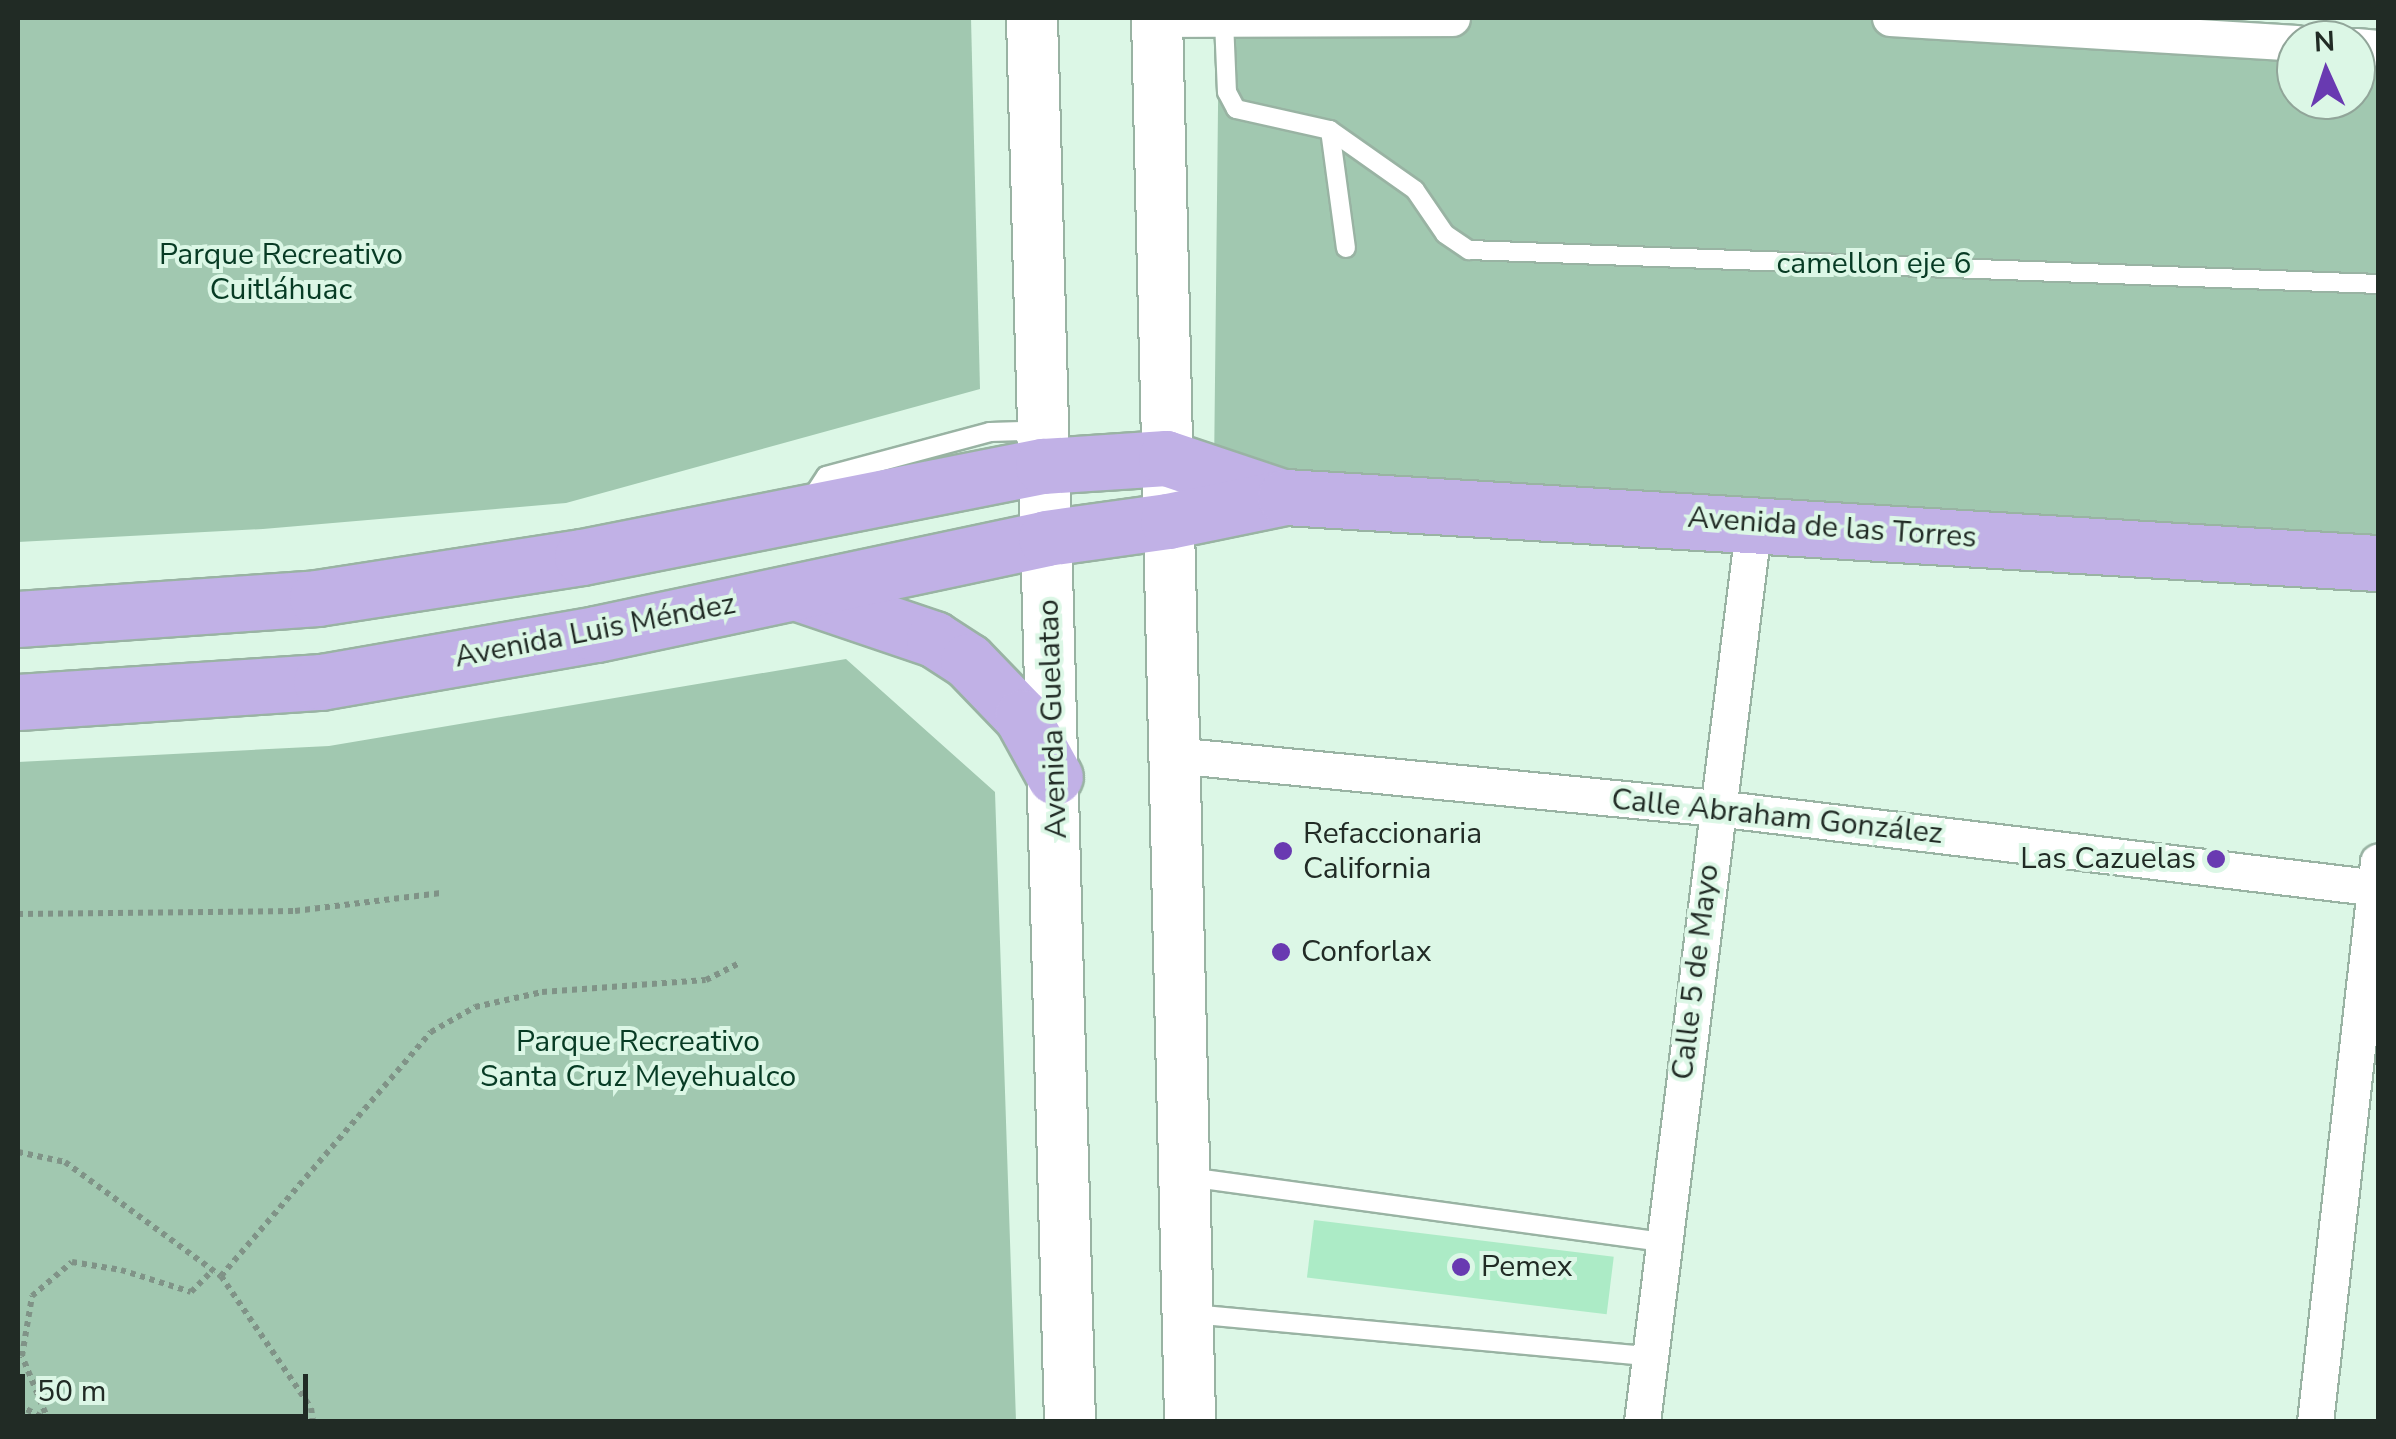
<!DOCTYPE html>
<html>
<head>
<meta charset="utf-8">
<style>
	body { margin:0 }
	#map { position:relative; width:2396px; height:1439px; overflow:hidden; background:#dcf7e6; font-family:"Nunito Sans",sans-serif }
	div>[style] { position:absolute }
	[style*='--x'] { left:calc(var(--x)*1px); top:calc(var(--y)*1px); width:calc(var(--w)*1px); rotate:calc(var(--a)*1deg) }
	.green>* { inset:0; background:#a1c8b0 }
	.building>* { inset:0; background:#acebc6; transform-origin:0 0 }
	.path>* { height:6px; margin-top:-3px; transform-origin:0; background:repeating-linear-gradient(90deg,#809387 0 5px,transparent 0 10px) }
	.roads { filter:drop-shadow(2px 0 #99b3a3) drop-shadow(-2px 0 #99b3a3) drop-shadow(0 2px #99b3a3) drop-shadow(0 -2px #99b3a3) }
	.service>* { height:18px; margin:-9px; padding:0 9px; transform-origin:9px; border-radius:9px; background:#fff }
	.minor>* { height:35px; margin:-17.5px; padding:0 17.5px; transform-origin:17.5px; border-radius:17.5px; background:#fff }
	.secondary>* { height:50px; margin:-25px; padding:0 25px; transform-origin:25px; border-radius:25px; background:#fff }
	.primary>* { height:55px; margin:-27.5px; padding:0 27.5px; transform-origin:27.5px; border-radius:27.5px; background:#c1b1e6 }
	.dots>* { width:28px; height:28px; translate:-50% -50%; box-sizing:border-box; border:5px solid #dcf7e6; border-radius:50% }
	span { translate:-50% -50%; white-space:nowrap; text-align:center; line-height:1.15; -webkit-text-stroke:8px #dcf7e6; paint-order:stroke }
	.park-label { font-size:30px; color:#073b24 }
	.street-label { font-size:30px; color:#212b25 }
	.poi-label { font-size:30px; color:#212b25 }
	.left { translate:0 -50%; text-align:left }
	.right { translate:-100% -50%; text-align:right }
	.frame { position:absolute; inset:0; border:20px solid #212b25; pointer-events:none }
	.north { position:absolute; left:2276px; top:20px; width:100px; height:100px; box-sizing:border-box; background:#dcf7e6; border:2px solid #91a599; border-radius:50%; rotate:357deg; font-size:28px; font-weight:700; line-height:40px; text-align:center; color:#212b25 }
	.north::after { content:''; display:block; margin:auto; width:35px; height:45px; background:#693ab1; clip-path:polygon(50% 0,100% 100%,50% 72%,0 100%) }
	.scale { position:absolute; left:20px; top:1374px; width:288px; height:45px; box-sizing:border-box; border:5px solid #212b25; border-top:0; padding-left:12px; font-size:30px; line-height:35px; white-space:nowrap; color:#212b25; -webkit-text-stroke:8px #dcf7e6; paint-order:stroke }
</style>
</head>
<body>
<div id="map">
	<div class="green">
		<i style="clip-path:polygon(18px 18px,971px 18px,980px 389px,566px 503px,263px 529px,18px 542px)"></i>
		<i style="clip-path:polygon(1219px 18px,1846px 18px,2296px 45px,2296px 100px,2356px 100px,2356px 49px,2378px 50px,2378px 538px,1214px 471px)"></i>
		<i style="clip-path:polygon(846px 659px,995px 792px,1016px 1421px,18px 1421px,18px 762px,329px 746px)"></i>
	</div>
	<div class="building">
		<i style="left:1314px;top:1220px;width:302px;height:58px;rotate:7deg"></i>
	</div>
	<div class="path">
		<i style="--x:18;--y:914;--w:277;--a:-0.6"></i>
		<i style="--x:295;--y:911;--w:147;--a:-7"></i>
		<i style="--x:18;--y:1152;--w:48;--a:12"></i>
		<i style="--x:65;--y:1162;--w:193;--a:36.2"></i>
		<i style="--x:221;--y:1276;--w:160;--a:55.7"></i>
		<i style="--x:311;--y:1408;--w:14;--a:82"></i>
		<i style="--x:221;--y:1276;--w:322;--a:-49.3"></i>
		<i style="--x:431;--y:1032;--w:51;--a:-29.6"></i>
		<i style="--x:475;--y:1007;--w:69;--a:-12.6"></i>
		<i style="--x:542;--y:992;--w:164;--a:-4.2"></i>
		<i style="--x:706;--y:980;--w:37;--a:-27"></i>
		<i style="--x:18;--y:1405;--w:34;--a:27"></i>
		<i style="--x:49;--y:1422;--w:71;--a:-112.2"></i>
		<i style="--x:22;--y:1356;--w:61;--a:-80.5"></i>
		<i style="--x:32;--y:1296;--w:52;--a:-40.4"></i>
		<i style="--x:72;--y:1262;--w:50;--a:9.3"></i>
		<i style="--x:121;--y:1270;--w:73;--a:17.4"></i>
		<i style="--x:191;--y:1292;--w:31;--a:-45"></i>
	</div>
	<div class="roads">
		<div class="service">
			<i style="--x:1224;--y:21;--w:71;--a:87.6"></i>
			<i style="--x:1227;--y:92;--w:19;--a:62"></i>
			<i style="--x:1236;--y:109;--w:96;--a:12.6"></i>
			<i style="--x:1330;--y:130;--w:119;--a:82.3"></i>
			<i style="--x:1330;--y:130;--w:104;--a:35.2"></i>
			<i style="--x:1415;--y:190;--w:53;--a:55.7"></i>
			<i style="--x:1445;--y:234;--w:29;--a:34"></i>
			<i style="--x:1469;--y:250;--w:910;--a:2.14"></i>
			<i style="--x:811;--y:499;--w:27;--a:-57"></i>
			<i style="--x:826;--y:476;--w:170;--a:-15"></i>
			<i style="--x:990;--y:432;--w:32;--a:-2"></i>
			<i style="--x:1022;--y:431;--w:20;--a:60"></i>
			<i style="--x:1188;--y:1177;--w:479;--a:7.8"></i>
			<i style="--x:1193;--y:1314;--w:459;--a:5.3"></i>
		</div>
		<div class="minor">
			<i style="--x:1890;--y:18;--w:407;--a:3.5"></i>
			<i style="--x:1157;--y:19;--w:295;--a:-0.2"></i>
			<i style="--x:2356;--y:46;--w:22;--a:5"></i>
			<i style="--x:1173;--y:755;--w:546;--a:5.57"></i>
			<i style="--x:1716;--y:808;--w:667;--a:6.89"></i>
			<i style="--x:1642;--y:1422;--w:907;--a:-82.91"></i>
			<i style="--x:2315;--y:1422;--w:564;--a:-83.58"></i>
		</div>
		<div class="secondary">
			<i style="--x:1032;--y:18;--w:1405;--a:88.45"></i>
			<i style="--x:1157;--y:18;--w:1404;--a:88.65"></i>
		</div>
		<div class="primary">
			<i style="--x:795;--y:592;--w:147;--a:18.7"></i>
			<i style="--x:934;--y:639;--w:40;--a:32.9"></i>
			<i style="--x:968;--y:661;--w:78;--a:46"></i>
			<i style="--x:1022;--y:717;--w:68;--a:61.2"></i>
			<i style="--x:18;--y:619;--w:300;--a:-4"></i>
			<i style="--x:317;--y:598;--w:268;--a:-8.8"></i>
			<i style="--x:582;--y:557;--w:470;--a:-11.2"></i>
			<i style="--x:1043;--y:466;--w:123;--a:-3.7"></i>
			<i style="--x:1166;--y:458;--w:122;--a:18.6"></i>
			<i style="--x:18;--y:702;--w:304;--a:-3.8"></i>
			<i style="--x:321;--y:682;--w:279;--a:-9.9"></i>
			<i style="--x:596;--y:634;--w:460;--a:-12"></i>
			<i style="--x:1046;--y:538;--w:123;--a:-7.9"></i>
			<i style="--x:1168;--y:521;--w:119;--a:-11.6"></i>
			<i style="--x:1285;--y:497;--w:1095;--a:3.46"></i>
		</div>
	</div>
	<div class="dots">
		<i style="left:1283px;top:851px;background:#693ab1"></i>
		<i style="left:2216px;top:859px;background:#693ab1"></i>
		<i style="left:1281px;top:952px;background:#693ab1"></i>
		<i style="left:1461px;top:1267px;background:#693ab1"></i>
	</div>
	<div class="park-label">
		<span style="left:281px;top:272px">Parque Recreativo<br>Cuitláhuac</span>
		<span style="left:1874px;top:264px">camellon eje 6</span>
		<span style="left:638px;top:1059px">Parque Recreativo<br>Santa Cruz Meyehualco</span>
	</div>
	<div class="street-label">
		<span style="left:1832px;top:528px;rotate:4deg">Avenida de las Torres</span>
		<span style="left:595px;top:631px;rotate:-11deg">Avenida Luis Méndez</span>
		<span style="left:1053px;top:719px;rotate:-92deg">Avenida Guelatao</span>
		<span style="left:1777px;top:817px;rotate:6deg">Calle Abraham González</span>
		<span style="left:1696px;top:972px;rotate:-83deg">Calle 5 de Mayo</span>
	</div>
	<div class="poi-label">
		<span class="left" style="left:1303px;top:851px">Refaccionaria<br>California</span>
		<span class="right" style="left:2196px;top:859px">Las Cazuelas</span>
		<span class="left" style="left:1301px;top:952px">Conforlax</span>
		<span class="left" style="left:1481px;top:1267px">Pemex</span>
	</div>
	<div class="frame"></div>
	<div class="north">N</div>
	<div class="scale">50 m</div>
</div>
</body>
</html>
